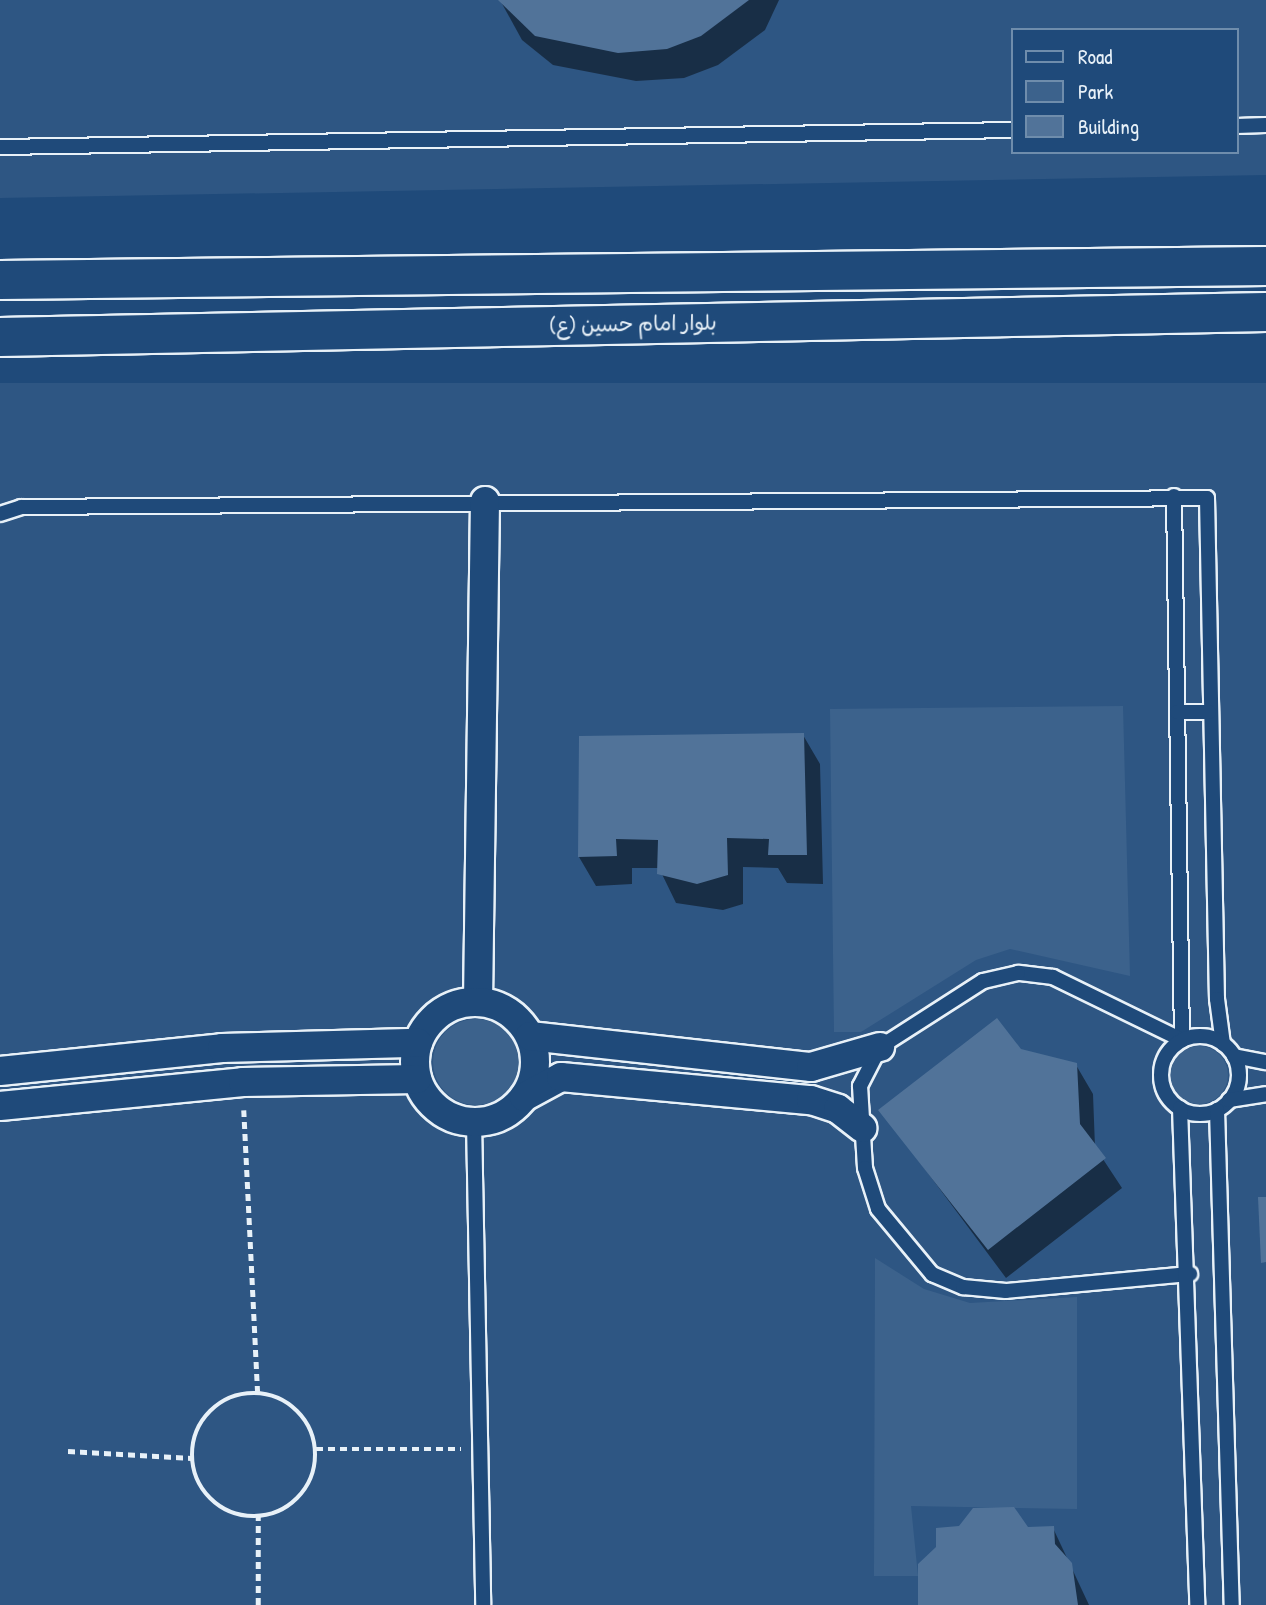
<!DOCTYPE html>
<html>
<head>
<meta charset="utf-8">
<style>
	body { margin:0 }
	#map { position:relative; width:1266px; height:1605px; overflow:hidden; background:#1f4a7a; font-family:"Patrick Hand","Playpen Sans Arabic",sans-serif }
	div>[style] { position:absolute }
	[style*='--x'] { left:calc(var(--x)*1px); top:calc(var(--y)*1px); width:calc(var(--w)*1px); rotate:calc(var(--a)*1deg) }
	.built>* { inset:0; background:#2e5683; transform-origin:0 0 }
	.green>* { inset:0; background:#3c628c }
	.round { border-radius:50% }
	.shadow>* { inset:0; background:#0007 }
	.building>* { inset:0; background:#517399 }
	.path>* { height:4.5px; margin-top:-2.25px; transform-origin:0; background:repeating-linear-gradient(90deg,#e8f1f8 0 7px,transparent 0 12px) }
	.path>.ring { margin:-2.25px; padding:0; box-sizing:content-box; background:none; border:4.5px solid #e8f1f8; border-radius:50% }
	.roads { filter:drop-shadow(2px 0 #e8f1f8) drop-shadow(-2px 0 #e8f1f8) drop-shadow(0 2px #e8f1f8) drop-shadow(0 -2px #e8f1f8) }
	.lane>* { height:14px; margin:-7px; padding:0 7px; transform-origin:7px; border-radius:7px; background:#1f4a7a }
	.lane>.ring { margin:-7px; padding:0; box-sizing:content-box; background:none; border:14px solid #1f4a7a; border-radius:50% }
	.street>* { height:28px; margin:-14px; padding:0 14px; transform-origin:14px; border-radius:14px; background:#1f4a7a }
	.street>.ring { margin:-14px; padding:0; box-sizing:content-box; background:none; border:28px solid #1f4a7a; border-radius:50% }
	.secondary>* { height:38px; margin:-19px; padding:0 19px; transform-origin:19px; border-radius:19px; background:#1f4a7a }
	span { translate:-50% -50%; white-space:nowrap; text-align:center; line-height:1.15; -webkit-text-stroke:6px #1f4a7a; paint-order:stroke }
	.street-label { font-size:21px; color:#e8f1f8 }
	.legend { position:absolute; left:1011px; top:28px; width:228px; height:126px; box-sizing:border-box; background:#1f4a7a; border:2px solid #6f8dac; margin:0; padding:9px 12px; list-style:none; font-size:21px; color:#e8f1f8 }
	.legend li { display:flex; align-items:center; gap:14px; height:35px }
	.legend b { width:35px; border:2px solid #6f8dac }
</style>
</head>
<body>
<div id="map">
	<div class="built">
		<i style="clip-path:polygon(evenodd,0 0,1266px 0,1266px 175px,0 198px,0 0,1012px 30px,1236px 30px,1236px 152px,1012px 152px,1012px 30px)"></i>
		<i style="left:1266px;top:383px;width:1222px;height:1266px;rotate:90deg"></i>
	</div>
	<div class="green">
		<i style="clip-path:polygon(1123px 706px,1130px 976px,1010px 949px,976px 960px,861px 1032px,834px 1032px,830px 709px)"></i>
		<i class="round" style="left:433px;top:1019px;width:86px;height:86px"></i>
		<i class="round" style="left:1170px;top:1046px;width:58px;height:58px"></i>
		<i style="clip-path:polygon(875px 1258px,924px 1289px,970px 1303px,1077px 1297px,1077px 1509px,911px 1506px,918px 1576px,874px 1576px)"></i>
	</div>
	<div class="shadow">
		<i style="clip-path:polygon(500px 0,779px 0,765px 30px,718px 65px,684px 78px,636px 81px,553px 65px,522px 40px)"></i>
		<i style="clip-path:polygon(803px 735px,820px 764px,823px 884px,787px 883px,778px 868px,743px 867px,743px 904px,723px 910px,676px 903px,659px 868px,632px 868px,632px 884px,596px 886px,579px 857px)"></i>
		<i style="clip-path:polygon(1020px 1050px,1076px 1065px,1093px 1094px,1095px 1147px,1122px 1188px,1006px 1278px,881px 1110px)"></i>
		<i style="clip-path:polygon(1053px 1528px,1089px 1605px,920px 1605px,1027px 1529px)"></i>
	</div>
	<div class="building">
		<i style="clip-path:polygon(498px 0,749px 0,701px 36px,667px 49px,618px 53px,535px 36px)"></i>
		<i style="clip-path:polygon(804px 733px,807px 855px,768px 855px,769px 839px,727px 838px,728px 875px,697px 884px,657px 874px,658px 840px,616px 839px,617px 856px,578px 857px,579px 736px)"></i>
		<i style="clip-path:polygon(997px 1018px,1021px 1049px,1077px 1063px,1080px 1124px,1106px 1158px,988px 1250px,878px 1110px)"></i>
		<i style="clip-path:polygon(1258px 1197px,1266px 1197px,1266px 1262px,1261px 1263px)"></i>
		<i style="clip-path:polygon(1014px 1507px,1028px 1527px,1054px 1526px,1055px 1544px,1072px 1563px,1078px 1605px,918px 1605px,918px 1564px,936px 1547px,936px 1528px,959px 1526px,973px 1508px)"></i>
	</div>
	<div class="path">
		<i style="--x:244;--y:1110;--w:282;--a:87.2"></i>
		<i class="ring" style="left:192px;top:1393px;width:119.5px;height:119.5px"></i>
		<i style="--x:316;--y:1449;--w:145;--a:0"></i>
		<i style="--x:68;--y:1451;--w:124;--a:3.2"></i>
		<i style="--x:258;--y:1605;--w:89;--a:-90"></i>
	</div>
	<div class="roads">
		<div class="lane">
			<i style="--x:1236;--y:126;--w:30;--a:-2"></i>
			<i style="--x:0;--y:147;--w:1012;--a:-0.96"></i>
			<i style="--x:1174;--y:496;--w:544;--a:89.16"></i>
			<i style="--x:1182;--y:1040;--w:144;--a:-154"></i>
			<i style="--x:1053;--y:977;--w:35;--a:-173"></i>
			<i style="--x:1018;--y:973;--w:36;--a:167"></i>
			<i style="--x:983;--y:981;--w:122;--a:147.3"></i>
			<i style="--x:880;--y:1047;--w:44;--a:117.1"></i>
			<i style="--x:860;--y:1086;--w:82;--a:86.5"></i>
			<i style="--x:865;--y:1168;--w:43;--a:72.4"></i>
			<i style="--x:878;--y:1209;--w:85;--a:50.3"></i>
			<i style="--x:932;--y:1274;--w:34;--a:23"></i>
			<i style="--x:963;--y:1287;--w:43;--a:5.3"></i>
			<i style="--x:1006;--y:1291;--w:185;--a:-5.3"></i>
			<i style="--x:0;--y:514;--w:22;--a:-18"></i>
			<i style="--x:21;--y:507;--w:1186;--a:-0.43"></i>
			<i style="--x:1207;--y:498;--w:501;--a:88.86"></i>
			<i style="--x:1217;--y:999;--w:45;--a:82.4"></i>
			<i style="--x:1177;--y:712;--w:32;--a:0"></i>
			<i class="ring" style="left:1161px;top:1036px;width:64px;height:64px"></i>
			<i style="--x:1234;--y:1056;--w:33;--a:11"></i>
			<i style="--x:1229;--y:1100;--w:37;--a:-9"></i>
			<i style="--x:1180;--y:1108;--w:497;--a:88"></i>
			<i style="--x:1217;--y:1110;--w:495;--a:88.3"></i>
			<i style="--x:474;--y:1122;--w:483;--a:88.9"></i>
		</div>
		<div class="street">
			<i style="--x:478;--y:1002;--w:501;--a:-89.2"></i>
			<i class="ring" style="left:415px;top:1002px;width:92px;height:92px"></i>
			<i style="--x:530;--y:1036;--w:283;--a:6.3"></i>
			<i style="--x:811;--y:1067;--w:72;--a:-16.2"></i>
			<i style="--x:0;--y:1071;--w:223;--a:-5.9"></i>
			<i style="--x:222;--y:1048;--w:196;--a:-1.5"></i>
			<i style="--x:524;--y:1097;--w:42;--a:-28.4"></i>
			<i style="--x:561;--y:1077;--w:251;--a:5.3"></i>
			<i style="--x:811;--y:1100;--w:28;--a:18"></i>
			<i style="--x:838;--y:1109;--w:31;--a:38"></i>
			<i style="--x:0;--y:1106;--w:244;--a:-5.6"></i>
			<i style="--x:243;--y:1082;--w:174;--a:-1"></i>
		</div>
		<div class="secondary">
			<i style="--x:0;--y:280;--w:1266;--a:-0.63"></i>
			<i style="--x:0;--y:337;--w:1266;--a:-1.13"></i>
		</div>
	</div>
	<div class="street-label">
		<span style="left:633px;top:324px;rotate:-1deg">بلوار امام حسین (ع)</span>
	</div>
	<ul class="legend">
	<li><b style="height:9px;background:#1f4a7a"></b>Road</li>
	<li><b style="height:19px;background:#3c628c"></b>Park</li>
	<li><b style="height:19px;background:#517399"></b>Building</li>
	</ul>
</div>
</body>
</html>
